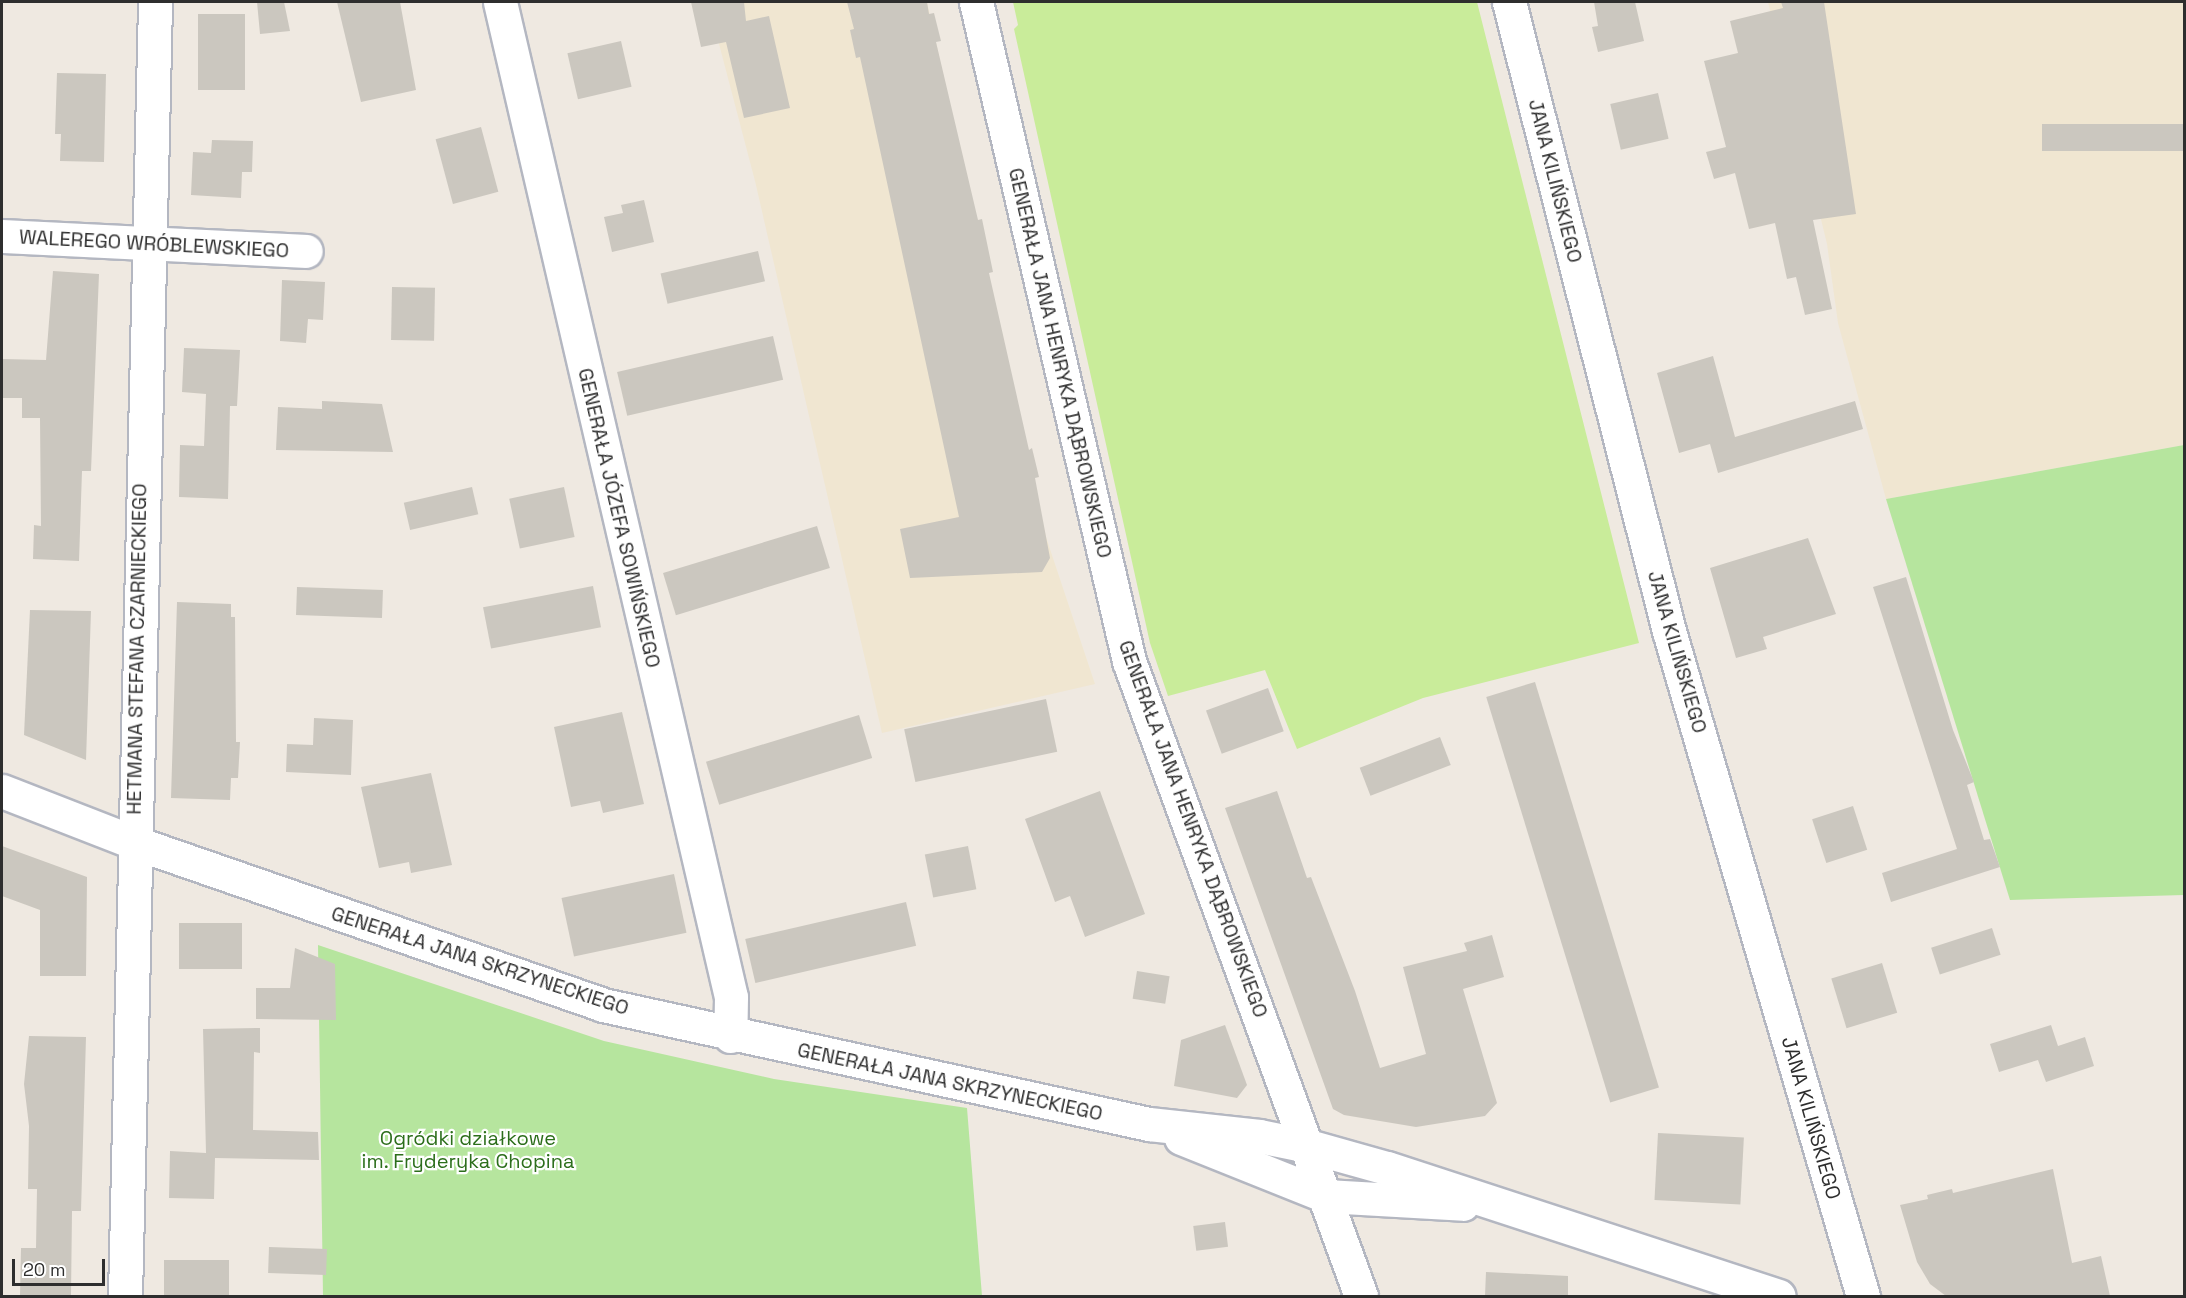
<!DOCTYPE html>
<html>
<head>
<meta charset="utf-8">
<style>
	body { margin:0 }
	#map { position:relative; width:2186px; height:1298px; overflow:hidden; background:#efe9e1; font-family:"Space Grotesk",sans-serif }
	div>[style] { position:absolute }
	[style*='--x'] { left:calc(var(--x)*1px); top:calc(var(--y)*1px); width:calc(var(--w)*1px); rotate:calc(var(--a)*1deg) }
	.education>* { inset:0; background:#f0e6d1 }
	.green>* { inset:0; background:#b6e59e }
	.pitch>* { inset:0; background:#c9ec9a }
	.building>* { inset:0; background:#cbc7bf; transform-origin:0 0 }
	.roads { filter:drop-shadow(2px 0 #b4b7c1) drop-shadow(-2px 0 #b4b7c1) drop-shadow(0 2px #b4b7c1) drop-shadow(0 -2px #b4b7c1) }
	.minor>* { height:33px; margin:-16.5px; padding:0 16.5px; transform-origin:16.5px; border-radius:16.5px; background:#fff }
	span { translate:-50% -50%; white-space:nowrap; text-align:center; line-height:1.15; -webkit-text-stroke:4.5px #fff; paint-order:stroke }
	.street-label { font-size:20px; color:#2e2e2e }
	.park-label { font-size:20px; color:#2c6e1b }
	.frame { position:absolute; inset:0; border:3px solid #2e2e2e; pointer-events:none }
	.scale { position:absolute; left:12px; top:1259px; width:93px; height:27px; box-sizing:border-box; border:3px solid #2e2e2e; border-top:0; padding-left:8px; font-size:18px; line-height:21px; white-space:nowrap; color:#2e2e2e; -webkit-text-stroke:4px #fff; paint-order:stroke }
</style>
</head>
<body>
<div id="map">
	<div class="education">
		<i style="clip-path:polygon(708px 2px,927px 2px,1046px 537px,1095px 684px,882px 733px,755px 181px)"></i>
		<i style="clip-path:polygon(1768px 2px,2184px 2px,2184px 445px,1886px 499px,1838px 323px,1827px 244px)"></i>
	</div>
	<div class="green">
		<i style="clip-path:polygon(2184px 445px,2184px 895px,2010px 900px,1886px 499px)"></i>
		<i style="clip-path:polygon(318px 945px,604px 1041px,774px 1079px,967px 1108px,982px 1296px,323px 1296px)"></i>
	</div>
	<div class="pitch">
		<i style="clip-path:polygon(1013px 2px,1477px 2px,1639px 643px,1423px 698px,1297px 749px,1265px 670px,1168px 696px,1150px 643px,1014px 29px,1018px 25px)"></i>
	</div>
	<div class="building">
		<i style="clip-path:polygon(257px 2px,284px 2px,290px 31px,260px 34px)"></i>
		<i style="clip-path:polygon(337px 2px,400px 2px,416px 90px,361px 102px)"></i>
		<i style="clip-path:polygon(691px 2px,744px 2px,746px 21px,769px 16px,790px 108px,744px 118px,726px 42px,701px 47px)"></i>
		<i style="clip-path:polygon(847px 2px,927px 2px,929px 14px,934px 13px,941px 41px,936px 42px,978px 220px,982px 219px,993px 272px,989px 273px,1029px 450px,1032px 448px,1039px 477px,1035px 478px,1050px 558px,1042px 572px,910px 578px,900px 529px,959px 517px,860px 57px,856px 58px,850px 30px,854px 29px)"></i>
		<i style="clip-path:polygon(1594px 2px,1635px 2px,1644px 41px,1598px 52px,1592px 27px,1598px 26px)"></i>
		<i style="clip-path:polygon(1781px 2px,1824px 2px,1856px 214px,1813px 220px,1832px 309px,1805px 315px,1796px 277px,1787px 279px,1775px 223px,1749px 229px,1735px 173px,1714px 179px,1706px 152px,1726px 147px,1704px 61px,1738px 53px,1730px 21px,1783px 8px)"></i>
		<i style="left:198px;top:14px;width:47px;height:76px"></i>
		<i style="left:621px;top:41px;width:47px;height:55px;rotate:77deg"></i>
		<i style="clip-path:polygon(57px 73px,106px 74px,104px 162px,60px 161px,61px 134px,55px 134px)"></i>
		<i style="left:1658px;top:93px;width:47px;height:49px;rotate:77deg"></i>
		<i style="left:2184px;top:124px;width:27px;height:142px;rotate:90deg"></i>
		<i style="left:481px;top:127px;width:67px;height:47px;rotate:75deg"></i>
		<i style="clip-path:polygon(212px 140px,253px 141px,252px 172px,242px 172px,241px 198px,191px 195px,193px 152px,211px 153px)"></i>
		<i style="clip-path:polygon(644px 200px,654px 242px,612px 252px,604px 217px,623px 213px,621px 205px)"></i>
		<i style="left:758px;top:251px;width:31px;height:100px;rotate:77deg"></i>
		<i style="clip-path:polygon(53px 271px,99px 274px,91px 471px,82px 471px,79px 561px,33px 559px,34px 525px,41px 526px,40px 418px,22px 418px,22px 398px,2px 398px,2px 359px,46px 360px)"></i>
		<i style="clip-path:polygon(282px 280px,325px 282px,323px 320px,308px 319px,306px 343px,280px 341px)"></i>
		<i style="left:392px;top:287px;width:43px;height:53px;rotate:1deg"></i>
		<i style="left:773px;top:336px;width:45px;height:160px;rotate:77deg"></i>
		<i style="clip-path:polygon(184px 348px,240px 350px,237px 406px,230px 406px,228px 499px,179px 497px,180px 445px,204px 446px,206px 394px,182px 392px)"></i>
		<i style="clip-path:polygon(1713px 356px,1735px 437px,1855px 401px,1863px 429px,1718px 473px,1710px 444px,1679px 453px,1657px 373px)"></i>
		<i style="clip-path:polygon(322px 401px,382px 404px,393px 452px,276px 450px,278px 407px,322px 409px)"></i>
		<i style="left:472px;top:487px;width:28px;height:70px;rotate:77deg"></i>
		<i style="left:564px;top:487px;width:51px;height:56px;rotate:78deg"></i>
		<i style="left:817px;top:526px;width:44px;height:161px;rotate:73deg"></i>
		<i style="clip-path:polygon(1808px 538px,1836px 614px,1763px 637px,1767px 649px,1736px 658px,1710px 568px)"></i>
		<i style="clip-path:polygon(1906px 577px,1953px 730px,1974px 782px,1967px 785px,1984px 840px,1990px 839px,2000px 867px,1891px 902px,1882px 873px,1957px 849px,1873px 587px)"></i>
		<i style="left:593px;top:586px;width:42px;height:112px;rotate:79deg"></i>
		<i style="left:297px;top:587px;width:86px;height:28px;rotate:2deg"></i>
		<i style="clip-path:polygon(177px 602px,231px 604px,231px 617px,235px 617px,236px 742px,240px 742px,238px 778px,231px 778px,230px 800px,171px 798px)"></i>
		<i style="clip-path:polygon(30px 610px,91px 611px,86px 760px,24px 735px)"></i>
		<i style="left:1535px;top:682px;width:424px;height:51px;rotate:73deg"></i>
		<i style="left:1268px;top:688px;width:46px;height:66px;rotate:70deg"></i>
		<i style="left:1046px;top:699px;width:54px;height:145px;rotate:78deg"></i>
		<i style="clip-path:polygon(622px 712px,644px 804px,603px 813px,600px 801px,571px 807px,554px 727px)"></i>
		<i style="left:859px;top:715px;width:45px;height:160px;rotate:73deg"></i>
		<i style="clip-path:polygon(314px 718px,353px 720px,351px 775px,286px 772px,287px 744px,313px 745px)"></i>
		<i style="left:1440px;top:737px;width:30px;height:86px;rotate:69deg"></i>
		<i style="clip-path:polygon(431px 773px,452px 865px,411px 873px,409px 862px,379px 868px,361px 787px)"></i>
		<i style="clip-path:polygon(1100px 791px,1145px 914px,1085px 937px,1070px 896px,1055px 902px,1025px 819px)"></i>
		<i style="clip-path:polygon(1277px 791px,1307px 878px,1311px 877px,1355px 991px,1380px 1068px,1426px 1054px,1403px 967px,1467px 951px,1464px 943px,1492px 935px,1504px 977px,1463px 989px,1497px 1103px,1485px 1116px,1416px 1127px,1344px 1115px,1333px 1109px,1225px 808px)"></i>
		<i style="left:1853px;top:806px;width:46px;height:43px;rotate:72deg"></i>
		<i style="clip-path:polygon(2px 846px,87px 877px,86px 976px,40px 976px,40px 910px,2px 896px)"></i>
		<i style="left:968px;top:846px;width:44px;height:44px;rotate:79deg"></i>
		<i style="left:674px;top:874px;width:60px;height:115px;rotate:78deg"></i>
		<i style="left:906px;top:902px;width:45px;height:165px;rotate:77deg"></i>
		<i style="left:179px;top:923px;width:63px;height:46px"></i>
		<i style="left:1992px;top:928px;width:28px;height:64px;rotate:72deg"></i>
		<i style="clip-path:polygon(295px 948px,335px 964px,336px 1020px,256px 1019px,256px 988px,290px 988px)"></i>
		<i style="left:1882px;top:963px;width:52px;height:53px;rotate:73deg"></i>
		<i style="left:1137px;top:971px;width:33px;height:28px;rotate:9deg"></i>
		<i style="clip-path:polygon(1225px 1025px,1247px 1085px,1237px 1098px,1174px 1086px,1181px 1040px)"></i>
		<i style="clip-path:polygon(2051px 1025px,2058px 1046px,2085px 1037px,2094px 1066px,2046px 1082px,2038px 1060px,1999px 1072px,1990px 1044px)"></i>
		<i style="clip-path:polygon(260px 1028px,260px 1053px,254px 1052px,253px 1130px,318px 1132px,319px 1160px,215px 1158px,214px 1199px,169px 1198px,170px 1151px,206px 1153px,203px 1029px)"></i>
		<i style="clip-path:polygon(29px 1036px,86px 1037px,81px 1211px,72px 1211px,71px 1296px,20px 1296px,21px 1248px,36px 1248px,37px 1189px,28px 1189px,29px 1126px,24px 1084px)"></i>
		<i style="left:1658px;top:1133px;width:86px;height:67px;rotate:3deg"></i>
		<i style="clip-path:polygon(2053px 1169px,2072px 1263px,2101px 1256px,2110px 1296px,1946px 1296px,1930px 1284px,1917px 1262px,1900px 1205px,1928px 1199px,1927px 1195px,1952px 1189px,1953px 1193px)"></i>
		<i style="left:1225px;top:1222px;width:25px;height:32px;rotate:83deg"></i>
		<i style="left:269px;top:1247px;width:58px;height:26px;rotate:2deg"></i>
		<i style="left:164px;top:1260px;width:65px;height:36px"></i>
		<i style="clip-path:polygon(1486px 1272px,1568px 1276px,1568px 1296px,1485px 1296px)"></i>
	</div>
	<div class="roads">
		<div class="minor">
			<i style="--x:500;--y:2;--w:1021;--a:76.93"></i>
			<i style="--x:731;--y:997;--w:39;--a:91"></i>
			<i style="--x:976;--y:2;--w:677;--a:76.93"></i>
			<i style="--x:1129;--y:661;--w:676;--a:69.93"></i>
			<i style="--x:1509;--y:2;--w:649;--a:75.73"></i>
			<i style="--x:1669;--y:631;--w:693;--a:73.74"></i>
			<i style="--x:2;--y:236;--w:304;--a:2.8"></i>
			<i style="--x:2;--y:791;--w:141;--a:21.3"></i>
			<i style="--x:133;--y:842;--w:497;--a:19.1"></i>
			<i style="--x:603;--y:1005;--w:559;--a:12.3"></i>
			<i style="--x:1149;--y:1124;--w:111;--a:6.2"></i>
			<i style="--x:1259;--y:1136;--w:50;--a:11.5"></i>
			<i style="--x:1308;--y:1146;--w:82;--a:15.6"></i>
			<i style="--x:1387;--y:1168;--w:412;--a:18.1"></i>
			<i style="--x:1181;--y:1138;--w:156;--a:21.8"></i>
			<i style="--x:1326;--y:1196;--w:137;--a:3.3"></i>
			<i style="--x:125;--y:1296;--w:1294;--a:-88.67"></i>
		</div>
	</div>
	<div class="street-label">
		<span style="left:1555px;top:181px;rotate:76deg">JANA KILIŃSKIEGO</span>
		<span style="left:154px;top:244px;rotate:3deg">WALEREGO WRÓBLEWSKIEGO</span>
		<span style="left:1060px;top:363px;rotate:77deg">GENERAŁA JANA HENRYKA DĄBROWSKIEGO</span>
		<span style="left:619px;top:518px;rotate:77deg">GENERAŁA JÓZEFA SOWIŃSKIEGO</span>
		<span style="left:137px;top:649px;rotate:-89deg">HETMANA STEFANA CZARNIECKIEGO</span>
		<span style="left:1677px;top:652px;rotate:74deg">JANA KILIŃSKIEGO</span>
		<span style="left:1193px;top:829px;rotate:70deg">GENERAŁA JANA HENRYKA DĄBROWSKIEGO</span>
		<span style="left:480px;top:961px;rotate:18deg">GENERAŁA JANA SKRZYNECKIEGO</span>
		<span style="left:950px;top:1082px;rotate:12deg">GENERAŁA JANA SKRZYNECKIEGO</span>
		<span style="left:1811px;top:1118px;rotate:74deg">JANA KILIŃSKIEGO</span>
	</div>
	<div class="park-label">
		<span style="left:468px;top:1150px">Ogródki działkowe<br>im. Fryderyka Chopina</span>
	</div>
	<div class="frame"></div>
	<div class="scale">20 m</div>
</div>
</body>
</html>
